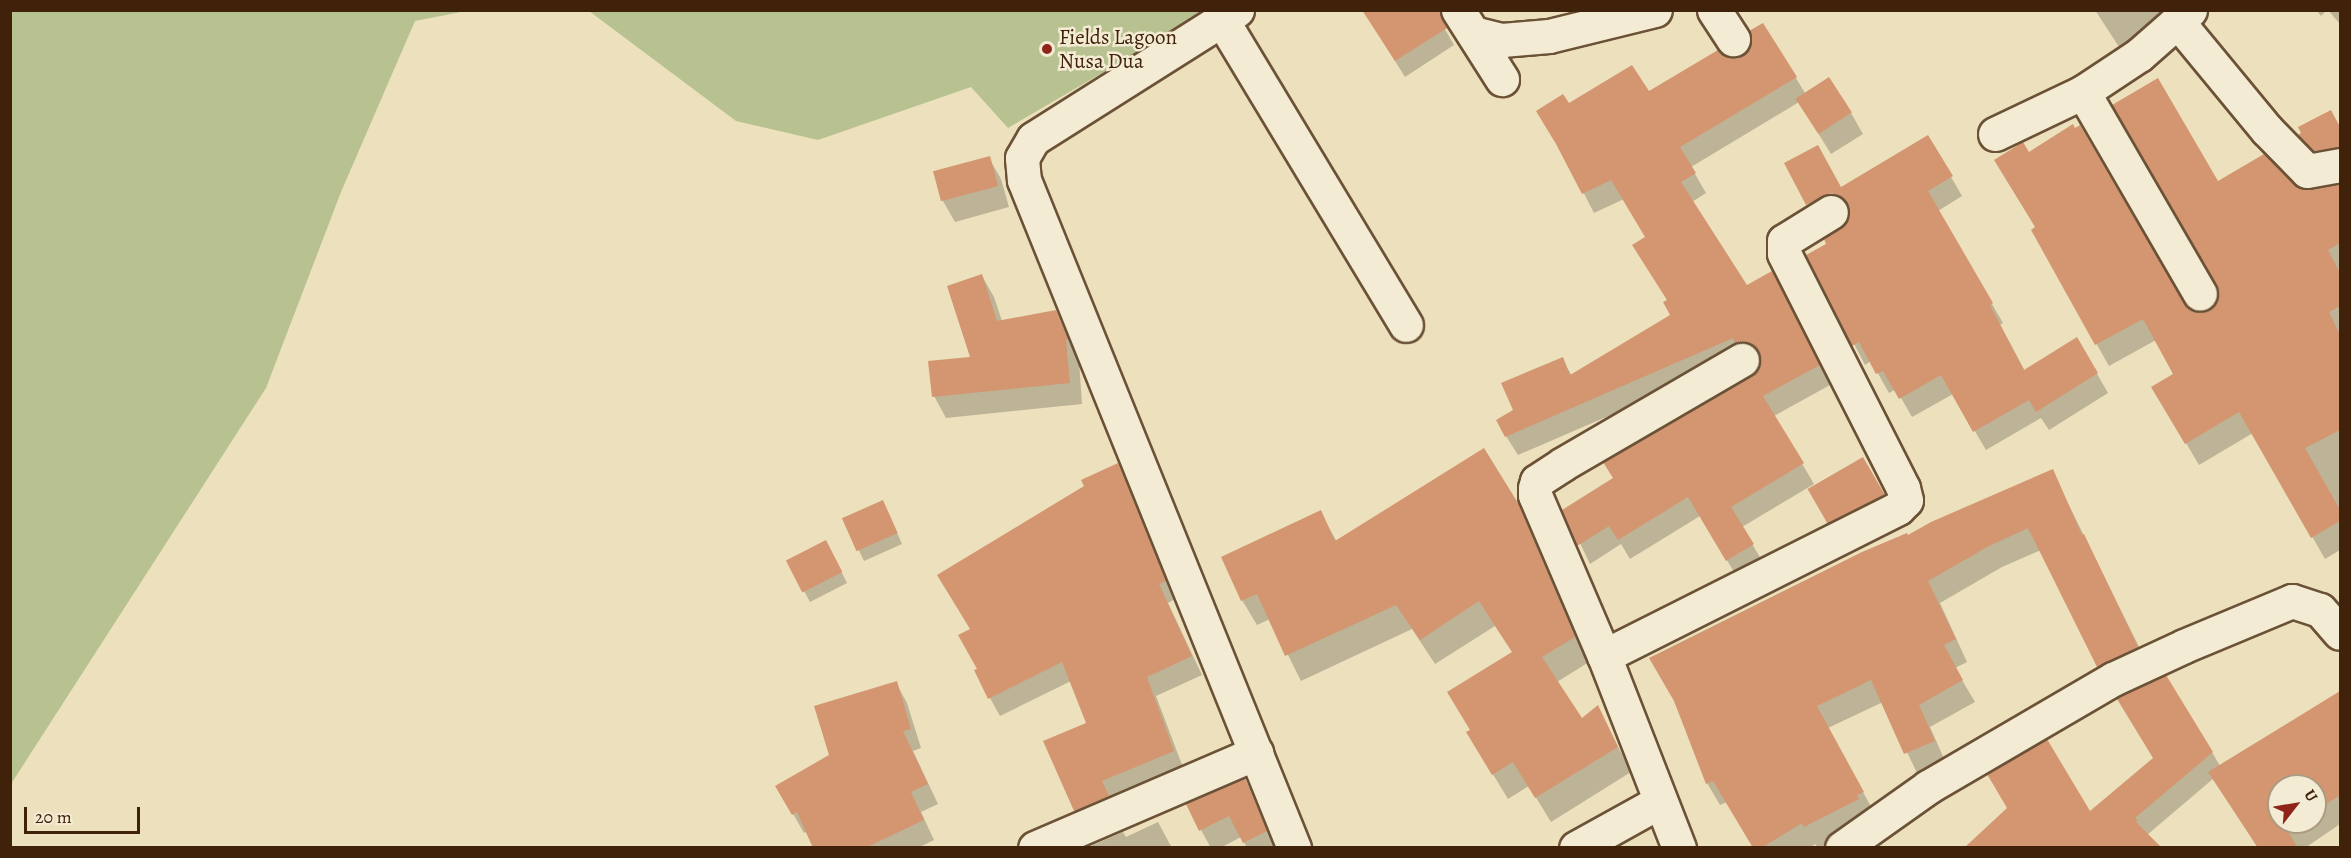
<!DOCTYPE html>
<html>
<head>
<meta charset="utf-8">
<style>
	body { margin:0 }
	#map { position:relative; width:2351px; height:858px; overflow:hidden; background:#ede0bc; font-family:Alegreya,serif }
	div>[style] { position:absolute }
	[style*='--x'] { left:calc(var(--x)*1px); top:calc(var(--y)*1px); width:calc(var(--w)*1px); rotate:calc(var(--a)*1deg) }
	.green>* { inset:0; background:#b8c291 }
	.shadow>* { inset:0; background:#0003; transform-origin:0 0 }
	.building>* { inset:0; background:#d39671; transform-origin:0 0 }
	.roads { filter:drop-shadow(2px 0 #6b5237) drop-shadow(-2px 0 #6b5237) drop-shadow(0 2px #6b5237) drop-shadow(0 -2px #6b5237) }
	.street>* { height:33px; margin:-16.5px; padding:0 16.5px; transform-origin:16.5px; border-radius:16.5px; background:#f3ebd3 }
	.dots>* { width:16px; height:16px; translate:-50% -50%; box-sizing:border-box; border:3px solid #f3ebd3; border-radius:50% }
	span { translate:-50% -50%; white-space:nowrap; text-align:center; line-height:1.15; -webkit-text-stroke:5px #f3ebd3; paint-order:stroke }
	.poi-label { font-size:21px; color:#40220b }
	.left { translate:0 -50%; text-align:left }
	.frame { position:absolute; inset:0; border:12px solid #40220b; pointer-events:none }
	.north { position:absolute; left:2267px; top:774px; width:60px; height:60px; box-sizing:border-box; background:#f3ebd3; border:2px solid #ab9b83; border-radius:50%; rotate:59deg; font-size:16px; font-weight:700; line-height:24px; text-align:center; color:#40220b }
	.north::after { content:''; display:block; margin:auto; width:21px; height:27px; background:#8f2418; clip-path:polygon(50% 0,100% 100%,50% 72%,0 100%) }
	.scale { position:absolute; left:24px; top:807px; width:116px; height:27px; box-sizing:border-box; border:3px solid #40220b; border-top:0; padding-left:8px; font-size:18px; line-height:21px; white-space:nowrap; color:#40220b; -webkit-text-stroke:4px #f3ebd3; paint-order:stroke }
</style>
</head>
<body>
<div id="map">
	<div class="green">
		<i style="clip-path:polygon(11px 10px,466px 11px,415px 21px,341px 192px,266px 388px,11px 784px)"></i>
		<i style="clip-path:polygon(589px 11px,1208px 11px,1008px 128px,971px 87px,818px 140px,736px 121px)"></i>
	</div>
	<div class="shadow">
		<i style="clip-path:polygon(1363px 10px,1434px 10px,1454px 45px,1405px 77px)"></i>
		<i style="clip-path:polygon(2095px 10px,2168px 10px,2123px 53px)"></i>
		<i style="clip-path:polygon(2316px 10px,2327px 10px,2321px 16px)"></i>
		<i style="clip-path:polygon(2328px 10px,2340px 10px,2340px 24px)"></i>
		<i style="clip-path:polygon(1724px 57px,1796px 78px,1805px 93px,1851px 113px,1863px 134px,1831px 154px,1799px 102px,1691px 167px,1706px 193px,1692px 202px,1747px 287px,1783px 293px,1830px 385px,1774px 416px,1814px 484px,1742px 527px,1764px 564px,1739px 580px,1700px 516px,1630px 559px,1621px 544px,1590px 564px,1564px 510px,1614px 479px,1760px 370px,1761px 363px,1745px 357px,1518px 455px,1506px 436px,1515px 410px,1562px 359px,1572px 376px,1672px 316px,1647px 237px,1624px 199px,1594px 213px,1562px 151px,1568px 105px,1648px 93px)"></i>
		<i style="clip-path:polygon(2330px 112px,2340px 130px,2340px 171px,2312px 157px,2300px 135px)"></i>
		<i style="clip-path:polygon(1928px 137px,1962px 196px,1938px 211px,2003px 323px,2000px 325px,2025px 371px,2077px 339px,2108px 393px,2049px 430px,2041px 418px,1986px 450px,1953px 394px,1912px 417px,1896px 389px,1889px 393px,1871px 361px,1865px 365px,1808px 255px,1828px 245px,1848px 222px,1851px 214px,1842px 212px,1819px 224px,1786px 164px,1841px 189px)"></i>
		<i style="clip-path:polygon(2029px 154px,2190px 312px,2201px 314px,2211px 311px,2218px 304px,2220px 293px,2217px 183px,2293px 186px,2310px 191px,2340px 185px,2340px 550px,2325px 559px,2253px 433px,2199px 465px,2166px 409px,2175px 374px,2156px 340px,2109px 366px,2033px 231px,2036px 228px)"></i>
		<i style="clip-path:polygon(989px 158px,1001px 179px,1009px 207px,955px 222px,943px 201px)"></i>
		<i style="clip-path:polygon(982px 276px,994px 297px,1002px 321px,1056px 312px,1079px 360px,1082px 404px,946px 418px,934px 396px,972px 358px)"></i>
		<i style="left:1862px;top:459px;width:66px;height:61px;rotate:60deg"></i>
		<i style="clip-path:polygon(1118px 465px,1128px 483px,1175px 599px,1168px 603px,1202px 675px,1156px 696px,1184px 770px,1086px 829px,1075px 810px,1088px 724px,1071px 681px,1000px 716px,990px 698px,980px 669px,971px 630px,1086px 487px)"></i>
		<i style="clip-path:polygon(2052px 471px,2150px 669px,2111px 688px,2041px 550px,2002px 567px,1940px 603px,1967px 662px,1955px 668px,1975px 702px,1930px 727px,1946px 763px,1918px 775px,1883px 702px,1828px 728px,1875px 814px,1870px 821px,1818px 848px,1815px 844px,1810px 848px,1755px 848px,1727px 802px,1720px 805px,1707px 783px,1908px 537px)"></i>
		<i style="clip-path:polygon(1517px 503px,1532px 530px,1589px 662px,1557px 682px,1581px 720px,1598px 707px,1631px 772px,1551px 822px,1529px 786px,1508px 799px,1483px 758px,1513px 653px,1495px 626px,1435px 664px,1412px 629px,1301px 681px,1270px 619px,1257px 625px,1242px 600px,1320px 512px,1337px 542px)"></i>
		<i style="clip-path:polygon(888px 512px,902px 544px,864px 561px,844px 519px)"></i>
		<i style="clip-path:polygon(832px 553px,847px 583px,810px 602px,788px 561px)"></i>
		<i style="clip-path:polygon(896px 683px,907px 703px,921px 748px,913px 751px,938px 804px,921px 812px,934px 840px,918px 848px,814px 848px,807px 831px,804px 833px,777px 786px,831px 756px)"></i>
		<i style="clip-path:polygon(evenodd,2340px 693px,2340px 824px,2305px 848px,2258px 848px,2214px 778px,2147px 835px,2090px 814px,2212px 752px,2220px 766px,2340px 693px,2279px 786px,2315px 786px,2315px 822px,2279px 822px,2279px 786px)"></i>
		<i style="clip-path:polygon(1245px 780px,1257px 801px,1276px 848px,1247px 848px,1241px 837px,1220px 848px,1211px 848px,1201px 830px)"></i>
		<i style="clip-path:polygon(1158px 822px,1172px 848px,1091px 846px,1123px 832px,1126px 837px)"></i>
	</div>
	<div class="building">
		<i style="clip-path:polygon(1362px 10px,1439px 10px,1447px 28px,1395px 61px)"></i>
		<i style="clip-path:polygon(1763px 23px,1797px 77px,1680px 147px,1696px 173px,1681px 182px,1747px 285px,1772px 271px,1820px 365px,1763px 396px,1804px 463px,1731px 507px,1754px 544px,1726px 561px,1688px 497px,1618px 540px,1609px 526px,1577px 546px,1562px 510px,1613px 478px,1603px 462px,1751px 376px,1758px 369px,1761px 359px,1758px 351px,1752px 344px,1743px 341px,1735px 343px,1733px 338px,1505px 437px,1496px 420px,1513px 410px,1501px 383px,1563px 357px,1570px 375px,1670px 315px,1663px 302px,1667px 300px,1632px 245px,1645px 237px,1611px 180px,1582px 194px,1556px 144px,1536px 111px,1563px 94px,1569px 103px,1632px 65px,1649px 91px,1718px 50px,1725px 56px,1733px 58px,1743px 55px,1750px 47px,1749px 31px)"></i>
		<i style="left:1829px;top:77px;width:42px;height:40px;rotate:57deg"></i>
		<i style="clip-path:polygon(2158px 78px,2218px 181px,2264px 154px,2301px 189px,2340px 184px,2340px 243px,2328px 250px,2340px 273px,2340px 306px,2329px 312px,2340px 335px,2340px 430px,2305px 448px,2340px 510px,2340px 521px,2311px 538px,2239px 412px,2185px 444px,2151px 387px,2173px 374px,2143px 319px,2095px 345px,2031px 230px,2035px 227px,1994px 160px,2023px 142px,2029px 152px,2073px 124px,2075px 128px,2080px 125px,2184px 303px,2191px 310px,2201px 313px,2209px 310px,2216px 303px,2219px 293px,2216px 285px,2112px 105px)"></i>
		<i style="clip-path:polygon(2331px 110px,2340px 127px,2340px 147px,2313px 151px,2298px 135px,2301px 133px,2298px 127px)"></i>
		<i style="clip-path:polygon(1928px 135px,1953px 176px,1928px 191px,1993px 303px,1990px 305px,2024px 370px,2077px 337px,2098px 373px,2036px 412px,2029px 400px,1973px 432px,1941px 375px,1899px 399px,1883px 371px,1876px 374px,1859px 342px,1852px 346px,1806px 255px,1826px 244px,1824px 239px,1847px 221px,1850px 212px,1847px 203px,1839px 195px,1830px 193px,1806px 205px,1784px 163px,1818px 145px,1841px 187px)"></i>
		<i style="left:990px;top:156px;width:31px;height:59px;rotate:75deg"></i>
		<i style="clip-path:polygon(982px 274px,997px 321px,1056px 310px,1068px 339px,1066px 340px,1070px 383px,932px 397px,928px 361px,970px 357px,947px 286px)"></i>
		<i style="clip-path:polygon(1484px 448px,1518px 503px,1575px 637px,1542px 657px,1582px 718px,1598px 705px,1618px 747px,1535px 798px,1513px 762px,1492px 775px,1466px 732px,1470px 730px,1447px 692px,1512px 652px,1479px 601px,1420px 640px,1396px 605px,1285px 656px,1257px 594px,1241px 601px,1221px 557px,1321px 510px,1335px 541px)"></i>
		<i style="left:1863px;top:457px;width:43px;height:64px;rotate:60deg"></i>
		<i style="clip-path:polygon(1118px 463px,1166px 581px,1159px 584px,1192px 656px,1147px 677px,1174px 751px,1102px 781px,1109px 796px,1074px 811px,1043px 741px,1086px 723px,1062px 662px,988px 699px,974px 670px,977px 669px,958px 635px,970px 629px,937px 575px,1084px 486px,1081px 480px)"></i>
		<i style="clip-path:polygon(2053px 469px,2082px 535px,2084px 534px,2138px 647px,2097px 667px,2028px 528px,1989px 546px,1928px 581px,1956px 639px,1944px 645px,1963px 680px,1919px 705px,1935px 741px,1904px 754px,1871px 680px,1817px 706px,1864px 792px,1857px 795px,1859px 799px,1804px 827px,1802px 823px,1761px 848px,1753px 848px,1713px 781px,1706px 784px,1674px 701px,1649px 658px,1862px 552px,1907px 533px,1908px 535px,1931px 522px)"></i>
		<i style="left:883px;top:500px;width:36px;height:45px;rotate:66deg"></i>
		<i style="left:826px;top:540px;width:36px;height:45px;rotate:63deg"></i>
		<i style="clip-path:polygon(2166px 675px,2213px 752px,2135px 818px,2138px 821px,2136px 822px,2162px 848px,1964px 848px,2007px 808px,1987px 774px,2047px 739px,2090px 811px,2153px 758px,2117px 699px)"></i>
		<i style="clip-path:polygon(897px 681px,911px 729px,903px 731px,928px 784px,911px 792px,924px 820px,865px 848px,813px 848px,797px 812px,792px 815px,775px 786px,829px 755px,814px 706px)"></i>
		<i style="clip-path:polygon(2340px 691px,2340px 795px,2315px 812px,2315px 786px,2279px 786px,2279px 822px,2300px 822px,2287px 830px,2298px 848px,2258px 848px,2208px 772px)"></i>
		<i style="clip-path:polygon(1245px 778px,1267px 831px,1243px 843px,1229px 816px,1199px 831px,1186px 804px)"></i>
	</div>
	<div class="roads">
		<div class="street">
			<i style="--x:1237;--y:10;--w:241;--a:147.7"></i>
			<i style="--x:1033;--y:139;--w:22;--a:120"></i>
			<i style="--x:1022;--y:158;--w:22;--a:85"></i>
			<i style="--x:1024;--y:180;--w:721;--a:67.99"></i>
			<i style="--x:1458;--y:10;--w:82;--a:57.5"></i>
			<i style="--x:1714;--y:10;--w:35;--a:57"></i>
			<i style="--x:1222;--y:20;--w:356;--a:58.9"></i>
			<i style="--x:2177;--y:21;--w:141;--a:50.5"></i>
			<i style="--x:2267;--y:130;--w:57;--a:45.7"></i>
			<i style="--x:2307;--y:171;--w:34;--a:-10"></i>
			<i style="--x:1473;--y:33;--w:30;--a:14"></i>
			<i style="--x:1502;--y:40;--w:47;--a:-4.9"></i>
			<i style="--x:1549;--y:36;--w:109;--a:-13.8"></i>
			<i style="--x:2083;--y:92;--w:233;--a:59.9"></i>
			<i style="--x:1995;--y:134;--w:98;--a:-25.5"></i>
			<i style="--x:2083;--y:92;--w:67;--a:-33.5"></i>
			<i style="--x:2139;--y:55;--w:68;--a:-41.4"></i>
			<i style="--x:1604;--y:656;--w:329;--a:-26.7"></i>
			<i style="--x:1898;--y:508;--w:11;--a:-45"></i>
			<i style="--x:1906;--y:500;--w:12;--a:-104"></i>
			<i style="--x:1903;--y:488;--w:263;--a:-116.9"></i>
			<i style="--x:1784;--y:253;--w:12;--a:-90"></i>
			<i style="--x:1784;--y:241;--w:55;--a:-31.7"></i>
			<i style="--x:1035;--y:848;--w:241;--a:-23.3"></i>
			<i style="--x:1576;--y:848;--w:95;--a:-29"></i>
			<i style="--x:1679;--y:848;--w:206;--a:-111.3"></i>
			<i style="--x:1604;--y:656;--w:175;--a:-113.2"></i>
			<i style="--x:1535;--y:495;--w:7;--a:-90"></i>
			<i style="--x:1535;--y:488;--w:7;--a:-74"></i>
			<i style="--x:1537;--y:481;--w:31;--a:-33"></i>
			<i style="--x:1563;--y:464;--w:207;--a:-30.2"></i>
			<i style="--x:1842;--y:848;--w:105;--a:-35.3"></i>
			<i style="--x:1928;--y:787;--w:214;--a:-30.3"></i>
			<i style="--x:2113;--y:679;--w:78;--a:-24.9"></i>
			<i style="--x:2184;--y:646;--w:117;--a:-22.6"></i>
			<i style="--x:2292;--y:601;--w:29;--a:18"></i>
			<i style="--x:2320;--y:610;--w:30;--a:49"></i>
		</div>
	</div>
	<div class="dots">
		<i style="left:1047px;top:49px;background:#8f2418"></i>
	</div>
	<div class="poi-label">
		<span class="left" style="left:1059px;top:49px">Fields Lagoon<br>Nusa Dua</span>
	</div>
	<div class="frame"></div>
	<div class="north">U</div>
	<div class="scale">20 m</div>
</div>
</body>
</html>
